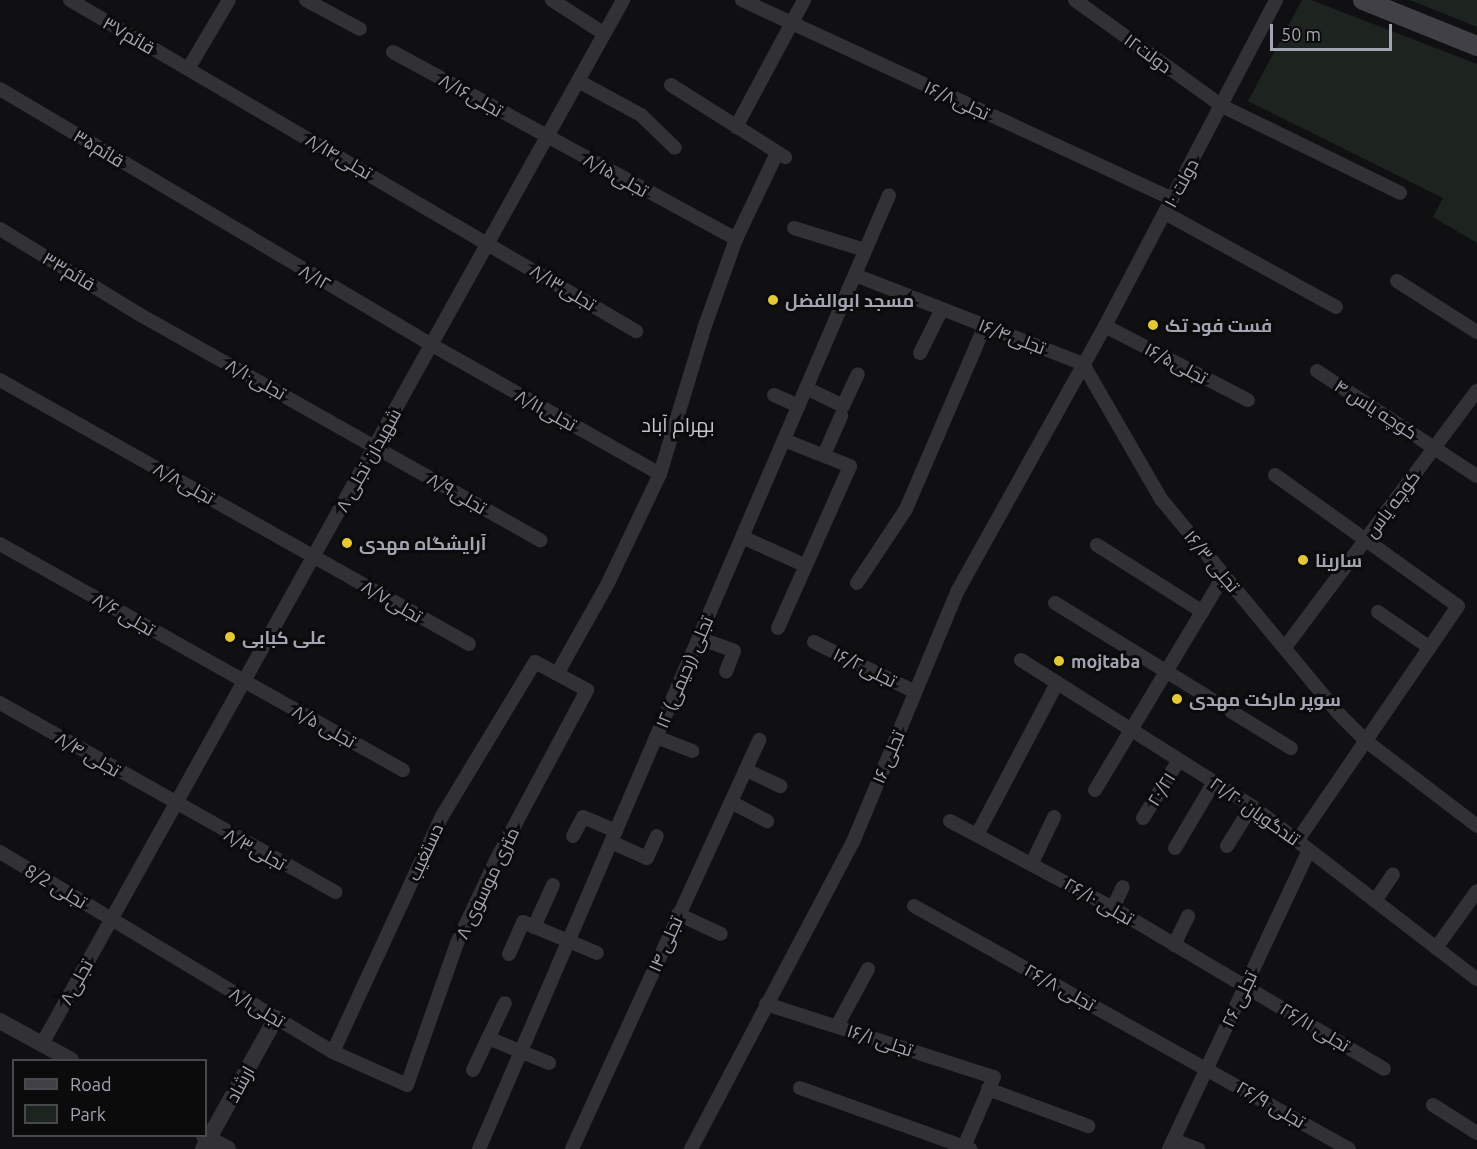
<!DOCTYPE html>
<html>
<head>
<meta charset="utf-8">
<style>
	body { margin:0 }
	#map { position:relative; width:1477px; height:1149px; overflow:hidden; background:#101012; font-family:Ubuntu,Cairo,sans-serif }
	div>[style] { position:absolute }
	[style*='--x'] { left:calc(var(--x)*1px); top:calc(var(--y)*1px); width:calc(var(--w)*1px); rotate:calc(var(--a)*1deg) }
	.green>* { inset:0; background:#1d241f }
	.minor>* { height:14px; margin:-7px; padding:0 7px; transform-origin:7px; border-radius:7px; background:#323236 }
	.tertiary>* { height:16px; margin:-8px; padding:0 8px; transform-origin:8px; border-radius:8px; background:#323236 }
	.secondary>* { height:20px; margin:-10px; padding:0 10px; transform-origin:10px; border-radius:10px; background:#404046 }
	.dots>* { width:16px; height:16px; translate:-50% -50%; box-sizing:border-box; border:3px solid #0c0b0c; border-radius:50% }
	span { translate:-50% -50%; white-space:nowrap; text-align:center; line-height:1.15; -webkit-text-stroke:6px #0c0b0c; paint-order:stroke }
	.street-label { font-size:18px; color:#a2a4b1 }
	.poi-label { font-size:18px; color:#a2a4b1; font-weight:700 }
	.left { translate:0 -50%; text-align:left }
	.neighbourhood-label { font-size:20px; color:#c3c4ce }
	.legend { position:absolute; left:12px; top:1059px; width:195px; height:78px; box-sizing:border-box; background:#0c0b0c; border:2px solid #48484e; margin:0; padding:8px 10px; list-style:none; font-size:18px; color:#a2a4b1 }
	.legend li { display:flex; align-items:center; gap:12px; height:30px }
	.legend b { width:30px; border:2px solid #48484e }
	.scale { position:absolute; left:1270px; top:24px; width:122px; height:27px; box-sizing:border-box; border:3px solid #a2a4b1; border-top:0; padding-left:8px; font-size:18px; line-height:21px; white-space:nowrap; color:#a2a4b1; -webkit-text-stroke:4px #0c0b0c; paint-order:stroke }
</style>
</head>
<body>
<div id="map">
	<div class="green">
		<i style="clip-path:polygon(1302px 0,1311px 0,1477px 64px,1477px 243px,1433px 217px,1443px 198px,1248px 101px)"></i>
		<i style="clip-path:polygon(1409px 0,1477px 0,1477px 27px,1440px 12px)"></i>
	</div>
	<div class="minor">
		<i style="--x:70;--y:0;--w:656;--a:30.32"></i>
		<i style="--x:306;--y:0;--w:61;--a:28.2"></i>
		<i style="--x:552;--y:0;--w:61;--a:32.9"></i>
		<i style="--x:742;--y:0;--w:474;--a:24.8"></i>
		<i style="--x:1075;--y:0;--w:181;--a:35.8"></i>
		<i style="--x:1222;--y:106;--w:198;--a:26"></i>
		<i style="--x:393;--y:52;--w:391;--a:28.6"></i>
		<i style="--x:188;--y:69;--w:80;--a:-59.3"></i>
		<i style="--x:580;--y:82;--w:69;--a:28.4"></i>
		<i style="--x:641;--y:115;--w:47;--a:44.1"></i>
		<i style="--x:671;--y:85;--w:135;--a:32.3"></i>
		<i style="--x:0;--y:89;--w:502;--a:30.65"></i>
		<i style="--x:432;--y:345;--w:262;--a:29.5"></i>
		<i style="--x:736;--y:127;--w:144;--a:-61.8"></i>
		<i style="--x:1165;--y:213;--w:195;--a:28.8"></i>
		<i style="--x:794;--y:228;--w:74;--a:17.2"></i>
		<i style="--x:0;--y:229;--w:161;--a:31.5"></i>
		<i style="--x:137;--y:313;--w:463;--a:29.4"></i>
		<i style="--x:855;--y:275;--w:245;--a:21.3"></i>
		<i style="--x:1397;--y:281;--w:95;--a:32.5"></i>
		<i style="--x:1105;--y:326;--w:161;--a:27.4"></i>
		<i style="--x:920;--y:353;--w:49;--a:-63.4"></i>
		<i style="--x:1083;--y:364;--w:156;--a:60"></i>
		<i style="--x:1161;--y:499;--w:276;--a:50.4"></i>
		<i style="--x:1337;--y:712;--w:41;--a:45"></i>
		<i style="--x:1366;--y:741;--w:140;--a:37.4"></i>
		<i style="--x:1317;--y:371;--w:191;--a:33.3"></i>
		<i style="--x:0;--y:380;--w:538;--a:29.38"></i>
		<i style="--x:806;--y:388;--w:41;--a:25.9"></i>
		<i style="--x:843;--y:406;--w:35;--a:-65"></i>
		<i style="--x:774;--y:395;--w:27;--a:24"></i>
		<i style="--x:824;--y:455;--w:43;--a:-66.4"></i>
		<i style="--x:1275;--y:475;--w:225;--a:35.6"></i>
		<i style="--x:1458;--y:606;--w:285;--a:124.4"></i>
		<i style="--x:742;--y:537;--w:68;--a:24.3"></i>
		<i style="--x:0;--y:544;--w:462;--a:29.3"></i>
		<i style="--x:1097;--y:545;--w:125;--a:32.3"></i>
		<i style="--x:857;--y:583;--w:89;--a:-56.5"></i>
		<i style="--x:906;--y:509;--w:199;--a:-66.7"></i>
		<i style="--x:1055;--y:603;--w:277;--a:31.6"></i>
		<i style="--x:1378;--y:612;--w:63;--a:34.7"></i>
		<i style="--x:778;--y:628;--w:177;--a:-66"></i>
		<i style="--x:850;--y:466;--w:71;--a:-158.5"></i>
		<i style="--x:699;--y:638;--w:37;--a:20"></i>
		<i style="--x:734;--y:651;--w:22;--a:111"></i>
		<i style="--x:814;--y:642;--w:113;--a:26.3"></i>
		<i style="--x:1286;--y:646;--w:319;--a:-53.2"></i>
		<i style="--x:1021;--y:660;--w:273;--a:32.3"></i>
		<i style="--x:1252;--y:806;--w:284;--a:37.6"></i>
		<i style="--x:557;--y:674;--w:104;--a:-60.7"></i>
		<i style="--x:608;--y:583;--w:121;--a:-64.5"></i>
		<i style="--x:660;--y:474;--w:158;--a:-73.1"></i>
		<i style="--x:706;--y:323;--w:89;--a:-70.3"></i>
		<i style="--x:736;--y:239;--w:95;--a:-64.5"></i>
		<i style="--x:0;--y:703;--w:385;--a:29.4"></i>
		<i style="--x:656;--y:737;--w:39;--a:21"></i>
		<i style="--x:746;--y:770;--w:38;--a:25"></i>
		<i style="--x:1095;--y:790;--w:249;--a:-59"></i>
		<i style="--x:731;--y:802;--w:41;--a:27.8"></i>
		<i style="--x:1143;--y:818;--w:68;--a:-58.2"></i>
		<i style="--x:950;--y:821;--w:185;--a:28.1"></i>
		<i style="--x:1113;--y:908;--w:315;--a:30.7"></i>
		<i style="--x:978;--y:833;--w:170;--a:-62.2"></i>
		<i style="--x:573;--y:836;--w:21;--a:-62"></i>
		<i style="--x:583;--y:817;--w:36;--a:23"></i>
		<i style="--x:611;--y:842;--w:39;--a:24"></i>
		<i style="--x:647;--y:858;--w:24;--a:-66"></i>
		<i style="--x:1227;--y:846;--w:47;--a:-58"></i>
		<i style="--x:1175;--y:848;--w:77;--a:-59.4"></i>
		<i style="--x:0;--y:852;--w:388;--a:31"></i>
		<i style="--x:333;--y:1052;--w:81;--a:24"></i>
		<i style="--x:407;--y:1085;--w:151;--a:-70.6"></i>
		<i style="--x:457;--y:943;--w:92;--a:-64.8"></i>
		<i style="--x:496;--y:860;--w:193;--a:-61.8"></i>
		<i style="--x:587;--y:690;--w:59;--a:-151.7"></i>
		<i style="--x:535;--y:662;--w:180;--a:121.1"></i>
		<i style="--x:442;--y:816;--w:260;--a:114.8"></i>
		<i style="--x:1032;--y:863;--w:51;--a:-64.4"></i>
		<i style="--x:1375;--y:901;--w:32;--a:-56"></i>
		<i style="--x:914;--y:906;--w:498;--a:29.2"></i>
		<i style="--x:1113;--y:908;--w:23;--a:-65"></i>
		<i style="--x:678;--y:914;--w:47;--a:24.9"></i>
		<i style="--x:534;--y:927;--w:46;--a:-65.7"></i>
		<i style="--x:1174;--y:945;--w:32;--a:-64"></i>
		<i style="--x:1436;--y:948;--w:70;--a:-54.3"></i>
		<i style="--x:509;--y:954;--w:35;--a:-66"></i>
		<i style="--x:523;--y:922;--w:80;--a:22.7"></i>
		<i style="--x:766;--y:1004;--w:239;--a:17.8"></i>
		<i style="--x:994;--y:1077;--w:78;--a:113.3"></i>
		<i style="--x:837;--y:1026;--w:65;--a:-61.5"></i>
		<i style="--x:488;--y:1038;--w:66;--a:22.3"></i>
		<i style="--x:42;--y:1044;--w:1195;--a:-60.9"></i>
		<i style="--x:473;--y:1070;--w:74;--a:-64.5"></i>
		<i style="--x:800;--y:1088;--w:181;--a:19.7"></i>
		<i style="--x:988;--y:1089;--w:107;--a:20.3"></i>
		<i style="--x:1433;--y:1105;--w:52;--a:32.5"></i>
		<i style="--x:1173;--y:1140;--w:27;--a:20"></i>
		<i style="--x:479;--y:1149;--w:1038;--a:-66.74"></i>
		<i style="--x:572;--y:1149;--w:450;--a:-65.4"></i>
		<i style="--x:691;--y:1149;--w:347;--a:-62.2"></i>
		<i style="--x:853;--y:842;--w:271;--a:-67.4"></i>
		<i style="--x:957;--y:592;--w:304;--a:-60.9"></i>
		<i style="--x:1105;--y:326;--w:368;--a:-62.3"></i>
		<i style="--x:1169;--y:1149;--w:330;--a:-64.9"></i>
	</div>
	<div class="tertiary">
		<i style="--x:0;--y:1021;--w:81;--a:28.8"></i>
		<i style="--x:204;--y:1136;--w:27;--a:28"></i>
		<i style="--x:203;--y:1149;--w:150;--a:-60.9"></i>
	</div>
	<div class="secondary">
		<i style="--x:1363;--y:0;--w:123;--a:22"></i>
	</div>
	<div class="dots">
		<i style="left:773px;top:300px;background:#e4c836"></i>
		<i style="left:1153px;top:325px;background:#e4c836"></i>
		<i style="left:347px;top:543px;background:#e4c836"></i>
		<i style="left:1303px;top:560px;background:#e4c836"></i>
		<i style="left:230px;top:637px;background:#e4c836"></i>
		<i style="left:1059px;top:661px;background:#e4c836"></i>
		<i style="left:1177px;top:699px;background:#e4c836"></i>
	</div>
	<div class="street-label">
		<span style="left:129px;top:35px;rotate:30deg">قائم۳۷</span>
		<span style="left:1148px;top:53px;rotate:36deg">۱۲دولت</span>
		<span style="left:471px;top:95px;rotate:29deg">تجلی۸/۱۶</span>
		<span style="left:957px;top:100px;rotate:25deg">تجلی۱۶/۸</span>
		<span style="left:99px;top:148px;rotate:31deg">قائم۳۵</span>
		<span style="left:339px;top:156px;rotate:30deg">تجلی۸‌/۱۴</span>
		<span style="left:616px;top:175px;rotate:29deg">تجلی۸/۱۵</span>
		<span style="left:1181px;top:183px;rotate:-62deg">۱۰ دولت</span>
		<span style="left:69px;top:271px;rotate:31deg">قائم۳۳</span>
		<span style="left:315px;top:277px;rotate:30deg">۸/۱۲</span>
		<span style="left:563px;top:287px;rotate:31deg">تجلی۸/۱۳</span>
		<span style="left:1012px;top:336px;rotate:21deg">تجلی۱۶/۴</span>
		<span style="left:1176px;top:363px;rotate:28deg">تجلی۱۶/۵</span>
		<span style="left:256px;top:379px;rotate:29deg">تجلی۸/۱۰</span>
		<span style="left:1376px;top:409px;rotate:33deg">کوچه یاس ۴</span>
		<span style="left:546px;top:410px;rotate:29deg">تجلی۸/۱۱</span>
		<span style="left:368px;top:460px;rotate:-61deg">شهیدان تجلی ۸</span>
		<span style="left:184px;top:483px;rotate:29deg">تجلی۸/۸</span>
		<span style="left:457px;top:493px;rotate:30deg">تجلی۸/۹</span>
		<span style="left:1392px;top:504px;rotate:-53deg">کوچه یاس</span>
		<span style="left:1212px;top:561px;rotate:50deg">۱۶/۳ تجلی</span>
		<span style="left:392px;top:601px;rotate:30deg">تجلی۸/۷</span>
		<span style="left:124px;top:614px;rotate:30deg">تجلی ۸/۶</span>
		<span style="left:865px;top:667px;rotate:26deg">تجلی۱۶/۲</span>
		<span style="left:684px;top:672px;rotate:-67deg">۱۲ تجلی (رحیمی)</span>
		<span style="left:324px;top:726px;rotate:29deg">تجلی ۸/۵</span>
		<span style="left:88px;top:754px;rotate:30deg">۸/۴ تجلی</span>
		<span style="left:888px;top:757px;rotate:-67deg">۱۶ تجلی</span>
		<span style="left:1161px;top:789px;rotate:-58deg">۲۰/۲۱</span>
		<span style="left:1255px;top:811px;rotate:35deg">۲۱/۲۰ تندگویان</span>
		<span style="left:255px;top:849px;rotate:29deg">تجلی۸/۳</span>
		<span style="left:425px;top:852px;rotate:-65deg">دستغیب</span>
		<span style="left:487px;top:883px;rotate:-64deg">۸ متری موسوی</span>
		<span style="left:56px;top:886px;rotate:31deg">8/2 تجلی</span>
		<span style="left:1099px;top:901px;rotate:30deg">۲۶/۱۰ تجلی</span>
		<span style="left:665px;top:944px;rotate:-66deg">تجلی ۱۴</span>
		<span style="left:76px;top:982px;rotate:-61deg">تجلی۸</span>
		<span style="left:1060px;top:987px;rotate:29deg">۲۶/۸ تجلی</span>
		<span style="left:1239px;top:999px;rotate:-65deg">۲۶ تجلی</span>
		<span style="left:257px;top:1007px;rotate:31deg">تجلی۸/۱</span>
		<span style="left:1315px;top:1027px;rotate:31deg">۲۶/۱۱ تجلی</span>
		<span style="left:880px;top:1040px;rotate:18deg">۱۶/۱ تجلی</span>
		<span style="left:240px;top:1084px;rotate:-61deg">ارشاد</span>
		<span style="left:1271px;top:1104px;rotate:30deg">۲۶/۹ تجلی</span>
	</div>
	<div class="poi-label">
		<span class="left" style="left:785px;top:300px">مسجد ابوالفضل</span>
		<span class="left" style="left:1165px;top:325px">فست فود تک</span>
		<span class="left" style="left:359px;top:543px">آرایشگاه مهدی</span>
		<span class="left" style="left:1315px;top:560px">سارینا</span>
		<span class="left" style="left:242px;top:637px">علی کبابی</span>
		<span class="left" style="left:1071px;top:661px">mojtaba</span>
		<span class="left" style="left:1189px;top:699px">سوپر مارکت مهدی</span>
	</div>
	<div class="neighbourhood-label">
		<span style="left:678px;top:424px">بهرام آباد</span>
	</div>
	<ul class="legend">
	<li><b style="height:8px;background:#404046"></b>Road</li>
	<li><b style="height:16px;background:#1d241f"></b>Park</li>
	</ul>
	<div class="scale">50 m</div>
</div>
</body>
</html>
